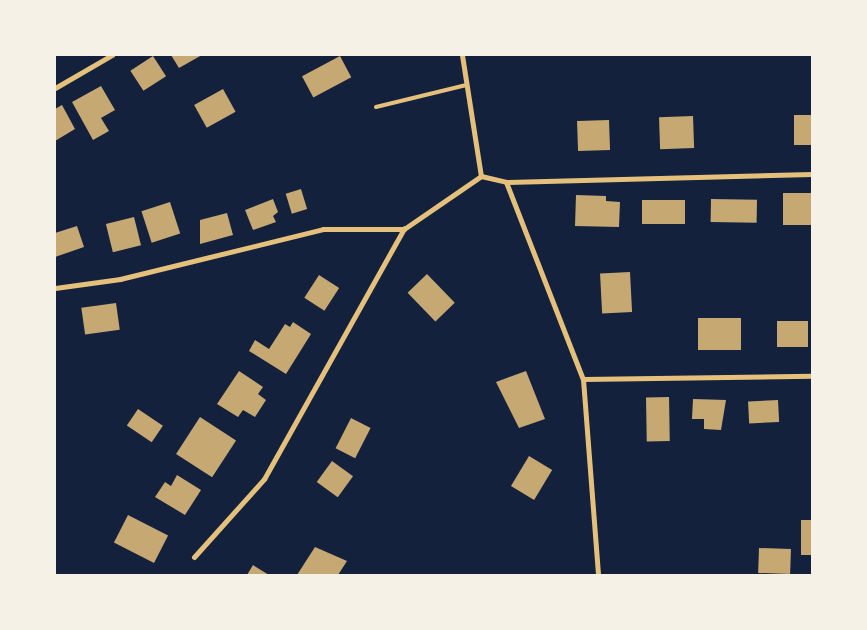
<!DOCTYPE html>
<html>
<head>
<meta charset="utf-8">
<style>
	body { margin:0 }
	#map { position:relative; width:867px; height:630px; overflow:hidden; background:#14213d; font-family:"Sofia Sans Condensed",sans-serif }
	div>[style] { position:absolute }
	[style*='--x'] { left:calc(var(--x)*1px); top:calc(var(--y)*1px); width:calc(var(--w)*1px); rotate:calc(var(--a)*1deg) }
	.building>* { inset:0; background:#c6a872; transform-origin:0 0 }
	.service>* { height:4px; margin:-2px; padding:0 2px; transform-origin:2px; border-radius:2px; background:#e5c07b }
	.minor>* { height:5px; margin:-2.5px; padding:0 2.5px; transform-origin:2.5px; border-radius:2.5px; background:#e5c07b }
	span { translate:-50% -50%; white-space:nowrap; text-align:center; line-height:1.15; -webkit-text-stroke:4px #f6f1e7; paint-order:stroke }
	.frame { position:absolute; inset:0; border:56px solid #f6f1e7; pointer-events:none }
</style>
</head>
<body>
<div id="map">
	<div class="building">
		<i style="clip-path:polygon(171px 55px,202px 55px,179px 68px)"></i>
		<i style="left:153px;top:56px;width:24px;height:27px;rotate:57deg"></i>
		<i style="left:340px;top:56px;width:24px;height:43px;rotate:62deg"></i>
		<i style="clip-path:polygon(101px 86px,115px 110px,101px 118px,109px 131px,93px 140px,72px 102px)"></i>
		<i style="left:223px;top:89px;width:26px;height:33px;rotate:61deg"></i>
		<i style="clip-path:polygon(62px 105px,75px 129px,55px 141px,55px 109px)"></i>
		<i style="left:794px;top:115px;width:18px;height:30px"></i>
		<i style="left:693px;top:116px;width:32px;height:34px;rotate:88deg"></i>
		<i style="left:609px;top:120px;width:30px;height:32px;rotate:88deg"></i>
		<i style="left:301px;top:189px;width:21px;height:16px;rotate:73deg"></i>
		<i style="left:783px;top:193px;width:29px;height:32px"></i>
		<i style="clip-path:polygon(576px 195px,606px 196px,606px 201px,620px 202px,619px 227px,575px 226px)"></i>
		<i style="clip-path:polygon(273px 199px,278px 212px,273px 216px,276px 222px,253px 230px,245px 210px)"></i>
		<i style="left:711px;top:199px;width:46px;height:23px;rotate:1deg"></i>
		<i style="left:642px;top:200px;width:43px;height:24px"></i>
		<i style="left:170px;top:202px;width:33px;height:30px;rotate:72deg"></i>
		<i style="clip-path:polygon(227px 213px,233px 235px,200px 244px,200px 220px)"></i>
		<i style="left:134px;top:217px;width:29px;height:29px;rotate:76deg"></i>
		<i style="clip-path:polygon(77px 226px,84px 247px,55px 257px,55px 233px)"></i>
		<i style="left:630px;top:272px;width:40px;height:30px;rotate:87deg"></i>
		<i style="left:427px;top:274px;width:40px;height:27px;rotate:46deg"></i>
		<i style="left:319px;top:275px;width:24px;height:27px;rotate:33deg"></i>
		<i style="left:116px;top:303px;width:27px;height:35px;rotate:82deg"></i>
		<i style="left:741px;top:318px;width:32px;height:43px;rotate:90deg"></i>
		<i style="left:808px;top:321px;width:26px;height:31px;rotate:90deg"></i>
		<i style="clip-path:polygon(293px 322px,311px 334px,286px 374px,249px 351px,255px 340px,269px 349px,285px 324px,290px 327px)"></i>
		<i style="clip-path:polygon(239px 371px,263px 387px,258px 394px,266px 400px,255px 417px,243px 410px,238px 417px,217px 404px)"></i>
		<i style="clip-path:polygon(526px 371px,545px 419px,519px 428px,496px 382px)"></i>
		<i style="left:669px;top:397px;width:44px;height:23px;rotate:89deg"></i>
		<i style="clip-path:polygon(693px 399px,726px 400px,721px 430px,704px 429px,704px 419px,692px 419px)"></i>
		<i style="left:778px;top:400px;width:22px;height:30px;rotate:87deg"></i>
		<i style="left:138px;top:409px;width:30px;height:20px;rotate:34deg"></i>
		<i style="left:200px;top:417px;width:43px;height:44px;rotate:33deg"></i>
		<i style="left:351px;top:418px;width:22px;height:34px;rotate:27deg"></i>
		<i style="left:529px;top:456px;width:27px;height:35px;rotate:31deg"></i>
		<i style="left:332px;top:461px;width:26px;height:26px;rotate:36deg"></i>
		<i style="clip-path:polygon(177px 475px,201px 490px,185px 515px,155px 497px,165px 482px,171px 486px)"></i>
		<i style="left:128px;top:515px;width:45px;height:31px;rotate:27deg"></i>
		<i style="left:801px;top:520px;width:11px;height:35px"></i>
		<i style="clip-path:polygon(315px 547px,347px 561px,338px 575px,297px 575px)"></i>
		<i style="left:759px;top:548px;width:32px;height:25px;rotate:2deg"></i>
		<i style="clip-path:polygon(253px 565px,269px 575px,247px 575px)"></i>
	</div>
	<div class="service">
		<i style="--x:376;--y:107;--w:93;--a:-13.7"></i>
	</div>
	<div class="minor">
		<i style="--x:462;--y:55;--w:122;--a:81.1"></i>
		<i style="--x:55;--y:88;--w:66;--a:-30.1"></i>
		<i style="--x:481;--y:176;--w:26;--a:13"></i>
		<i style="--x:506;--y:182;--w:212;--a:68.7"></i>
		<i style="--x:583;--y:379;--w:197;--a:85.6"></i>
		<i style="--x:506;--y:182;--w:306;--a:-1.5"></i>
		<i style="--x:55;--y:288;--w:66;--a:-7.9"></i>
		<i style="--x:120;--y:279;--w:209;--a:-13.8"></i>
		<i style="--x:323;--y:229;--w:81;--a:0"></i>
		<i style="--x:404;--y:229;--w:93;--a:-34.5"></i>
		<i style="--x:583;--y:379;--w:229;--a:-0.8"></i>
		<i style="--x:194;--y:557;--w:105;--a:-48.1"></i>
		<i style="--x:264;--y:479;--w:287;--a:-60.8"></i>
	</div>
	<div class="frame"></div>
</div>
</body>
</html>
